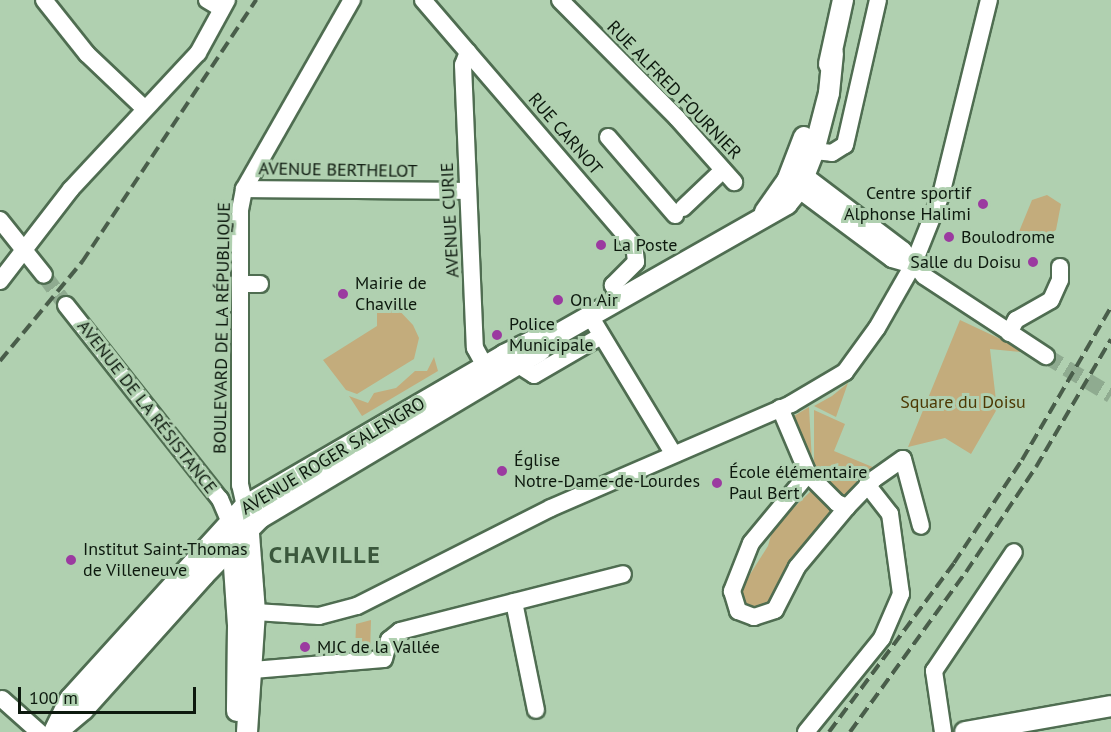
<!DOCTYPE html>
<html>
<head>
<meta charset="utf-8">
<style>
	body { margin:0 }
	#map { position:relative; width:1111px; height:732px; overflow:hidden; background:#b0d0b0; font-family:"PT Sans",sans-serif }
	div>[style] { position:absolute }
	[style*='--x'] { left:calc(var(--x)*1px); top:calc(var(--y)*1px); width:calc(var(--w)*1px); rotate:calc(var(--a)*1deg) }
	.green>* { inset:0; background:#c3ac7c }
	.minor-tunnel>* { height:16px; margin-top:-8px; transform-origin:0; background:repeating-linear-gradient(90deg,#8fab90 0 16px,transparent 0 24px) }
	.roads { filter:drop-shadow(2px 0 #4f6d51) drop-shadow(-2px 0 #4f6d51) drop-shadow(0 2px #4f6d51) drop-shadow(0 -2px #4f6d51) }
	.minor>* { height:16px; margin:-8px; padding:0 8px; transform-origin:8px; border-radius:8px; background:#fff }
	.major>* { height:20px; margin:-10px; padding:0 10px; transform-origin:10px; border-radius:10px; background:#fff }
	.rail>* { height:4px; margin-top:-2px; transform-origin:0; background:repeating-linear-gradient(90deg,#495d4a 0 12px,transparent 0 18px) }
	.dots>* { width:16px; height:16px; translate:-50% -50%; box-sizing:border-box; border:3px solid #b0d0b0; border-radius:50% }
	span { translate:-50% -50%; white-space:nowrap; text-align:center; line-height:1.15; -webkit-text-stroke:6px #b0d0b0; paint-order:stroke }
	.street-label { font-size:18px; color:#0d190e }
	.poi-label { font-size:18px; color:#0d190e }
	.right { translate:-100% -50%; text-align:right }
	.left { translate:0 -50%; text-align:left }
	.park-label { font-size:18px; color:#4c3803 }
	.district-label { font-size:24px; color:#3a573c; font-weight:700; letter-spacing:1.5px }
	.scale { position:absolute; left:18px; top:687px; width:178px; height:27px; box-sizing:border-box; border:3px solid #0d190e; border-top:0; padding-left:8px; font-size:18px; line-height:21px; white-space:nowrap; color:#0d190e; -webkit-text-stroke:4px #b0d0b0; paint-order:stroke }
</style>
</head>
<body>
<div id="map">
	<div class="green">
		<i style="clip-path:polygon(1047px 195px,1061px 204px,1056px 230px,1032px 245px,1016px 239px,1032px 200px)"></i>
		<i style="clip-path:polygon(394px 305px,413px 325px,419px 338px,414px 359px,357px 394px,346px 390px,323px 360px,377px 326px,377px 313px)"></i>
		<i style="clip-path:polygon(960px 320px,1030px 353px,990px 349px,997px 409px,971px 454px,945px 438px,908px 447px)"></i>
		<i style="clip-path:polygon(434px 357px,438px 371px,362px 416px,349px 396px,368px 403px,374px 393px,396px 388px,415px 371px,427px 371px)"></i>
		<i style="clip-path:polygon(848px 383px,836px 417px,814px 406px,832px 396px)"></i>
		<i style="clip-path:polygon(809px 407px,812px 462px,794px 416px)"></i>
		<i style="clip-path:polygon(814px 410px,845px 424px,834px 451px,875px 468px,846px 495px,839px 494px,814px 469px)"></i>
		<i style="clip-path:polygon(812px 490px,828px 504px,831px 514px,789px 566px,770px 605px,752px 609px,741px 599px,742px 587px,768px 546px,773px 528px)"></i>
		<i style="clip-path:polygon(371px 620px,370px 654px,355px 655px,356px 624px)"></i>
	</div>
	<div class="minor-tunnel">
		<i style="--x:44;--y:275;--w:37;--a:54"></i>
		<i style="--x:1046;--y:356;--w:76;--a:31"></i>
	</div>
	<div class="roads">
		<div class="minor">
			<i style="--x:44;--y:0;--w:69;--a:51.5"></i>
			<i style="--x:87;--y:54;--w:79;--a:43.5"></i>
			<i style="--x:207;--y:0;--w:17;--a:31"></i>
			<i style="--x:423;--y:0;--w:323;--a:49.3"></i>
			<i style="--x:634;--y:245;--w:17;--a:83"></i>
			<i style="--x:636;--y:262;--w:33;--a:135"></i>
			<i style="--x:613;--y:285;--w:14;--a:65"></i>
			<i style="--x:560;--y:0;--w:166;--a:45.2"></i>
			<i style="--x:677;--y:118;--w:86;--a:48.3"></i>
			<i style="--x:468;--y:52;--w:14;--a:111"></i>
			<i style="--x:463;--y:65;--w:283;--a:87.6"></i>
			<i style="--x:475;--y:348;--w:21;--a:61"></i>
			<i style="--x:485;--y:366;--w:11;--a:27"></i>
			<i style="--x:608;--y:137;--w:103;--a:49.3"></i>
			<i style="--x:814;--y:151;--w:18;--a:6"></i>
			<i style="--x:832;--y:153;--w:15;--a:-32"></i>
			<i style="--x:845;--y:145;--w:149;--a:-77.2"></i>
			<i style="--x:796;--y:169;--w:134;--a:37.1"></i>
			<i style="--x:903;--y:250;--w:33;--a:51"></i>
			<i style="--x:924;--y:276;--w:146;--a:33.3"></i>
			<i style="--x:790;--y:183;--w:127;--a:36.7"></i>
			<i style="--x:892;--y:259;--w:22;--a:16"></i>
			<i style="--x:244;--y:189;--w:224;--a:0.5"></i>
			<i style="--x:683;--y:208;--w:55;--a:-43.5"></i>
			<i style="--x:0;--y:220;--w:70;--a:51.3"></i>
			<i style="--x:0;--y:281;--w:116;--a:-52.3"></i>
			<i style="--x:71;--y:189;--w:186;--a:-47"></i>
			<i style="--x:198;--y:53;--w:60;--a:-61.3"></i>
			<i style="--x:240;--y:284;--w:20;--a:0"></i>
			<i style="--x:66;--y:305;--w:248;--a:51.6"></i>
			<i style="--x:220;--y:499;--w:23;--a:67"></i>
			<i style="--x:590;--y:316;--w:160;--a:58.8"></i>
			<i style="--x:1009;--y:333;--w:15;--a:-62"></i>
			<i style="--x:1016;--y:320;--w:40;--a:-29.7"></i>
			<i style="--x:1051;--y:300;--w:22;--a:-66"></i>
			<i style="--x:1060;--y:280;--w:13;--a:-90"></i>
			<i style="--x:517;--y:364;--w:20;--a:33"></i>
			<i style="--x:534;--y:375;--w:78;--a:-30.2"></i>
			<i style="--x:780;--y:408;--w:72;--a:67"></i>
			<i style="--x:808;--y:474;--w:41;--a:45"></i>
			<i style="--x:837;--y:503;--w:11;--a:22"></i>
			<i style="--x:847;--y:507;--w:39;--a:-46"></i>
			<i style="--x:874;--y:479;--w:35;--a:-35"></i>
			<i style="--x:903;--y:459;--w:69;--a:75"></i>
			<i style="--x:808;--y:474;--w:89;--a:129.6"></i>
			<i style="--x:751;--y:543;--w:52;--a:111.6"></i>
			<i style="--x:732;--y:591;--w:21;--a:73"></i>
			<i style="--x:738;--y:611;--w:17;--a:21"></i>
			<i style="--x:754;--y:617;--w:22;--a:-18"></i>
			<i style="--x:775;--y:610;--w:48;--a:-62.9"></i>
			<i style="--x:797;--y:567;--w:78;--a:-50.2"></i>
			<i style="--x:245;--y:506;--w:22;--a:-103"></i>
			<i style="--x:240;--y:485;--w:275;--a:-90"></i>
			<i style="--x:240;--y:210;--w:21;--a:-79"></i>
			<i style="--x:244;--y:189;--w:218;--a:-60.3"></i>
			<i style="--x:514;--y:602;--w:110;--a:78.5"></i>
			<i style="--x:245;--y:618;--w:12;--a:-31"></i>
			<i style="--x:255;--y:612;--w:64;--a:3.6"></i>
			<i style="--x:319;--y:616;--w:39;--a:-15"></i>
			<i style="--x:357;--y:606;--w:217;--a:-26.8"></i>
			<i style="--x:551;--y:508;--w:262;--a:-23.4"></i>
			<i style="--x:791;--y:404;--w:63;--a:-30.7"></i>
			<i style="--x:845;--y:372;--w:54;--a:-54"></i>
			<i style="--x:877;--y:328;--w:73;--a:-60.3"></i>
			<i style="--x:913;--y:265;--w:75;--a:-68.2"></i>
			<i style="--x:941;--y:195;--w:201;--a:-76.2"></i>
			<i style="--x:253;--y:670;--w:131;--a:-4.8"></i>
			<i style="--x:384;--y:659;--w:20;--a:-75"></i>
			<i style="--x:389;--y:640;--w:14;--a:-39"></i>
			<i style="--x:400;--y:631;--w:230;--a:-14.3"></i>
			<i style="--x:2;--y:699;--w:50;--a:41.7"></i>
			<i style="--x:806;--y:732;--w:121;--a:-51"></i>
			<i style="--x:882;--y:638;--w:48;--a:-66.6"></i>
			<i style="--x:901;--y:594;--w:81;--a:-97.8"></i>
			<i style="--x:890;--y:514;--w:37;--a:-128"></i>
			<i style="--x:943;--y:732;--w:62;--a:-98.4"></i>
			<i style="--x:934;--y:671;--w:143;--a:-56.1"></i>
		</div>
		<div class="major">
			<i style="--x:829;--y:64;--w:66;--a:-77.7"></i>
			<i style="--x:765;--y:212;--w:38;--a:-55"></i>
			<i style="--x:787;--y:181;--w:47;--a:-68.9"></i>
			<i style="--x:232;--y:537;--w:89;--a:86.1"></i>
			<i style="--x:238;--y:626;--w:85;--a:90.7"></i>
			<i style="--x:59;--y:730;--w:31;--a:-40"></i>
			<i style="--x:83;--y:710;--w:181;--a:-48.1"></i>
			<i style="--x:204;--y:575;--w:80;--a:-45.5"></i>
			<i style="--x:260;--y:518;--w:326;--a:-30.8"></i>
			<i style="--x:54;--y:732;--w:37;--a:-64"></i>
			<i style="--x:70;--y:699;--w:261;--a:-47.8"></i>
			<i style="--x:245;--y:506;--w:300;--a:-30.2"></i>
			<i style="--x:504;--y:355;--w:39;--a:-26"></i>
			<i style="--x:539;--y:338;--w:16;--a:-7"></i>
			<i style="--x:555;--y:336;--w:267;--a:-29.6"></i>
			<i style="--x:787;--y:204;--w:19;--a:-51"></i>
			<i style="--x:799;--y:189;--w:41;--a:-68.5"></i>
			<i style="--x:814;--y:151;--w:60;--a:-75.5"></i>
			<i style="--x:829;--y:93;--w:40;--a:-84.3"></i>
			<i style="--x:247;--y:732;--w:120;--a:-86.2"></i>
			<i style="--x:255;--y:612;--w:92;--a:-94.4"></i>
			<i style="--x:965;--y:732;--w:148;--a:-10.1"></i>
		</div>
	</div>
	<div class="rail">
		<i style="--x:0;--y:361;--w:129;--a:-50.4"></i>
		<i style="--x:82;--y:262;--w:315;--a:-56.4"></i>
		<i style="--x:829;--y:732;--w:210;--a:-53.5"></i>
		<i style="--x:954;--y:563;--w:123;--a:-56.6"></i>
		<i style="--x:1022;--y:460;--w:177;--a:-59.8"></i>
		<i style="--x:850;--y:732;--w:198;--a:-54.1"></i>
		<i style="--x:966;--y:572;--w:126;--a:-56.3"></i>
		<i style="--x:1036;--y:467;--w:148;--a:-59.6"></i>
	</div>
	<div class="dots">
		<i style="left:983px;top:204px;background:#9b3aa0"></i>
		<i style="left:949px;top:237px;background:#9b3aa0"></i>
		<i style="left:601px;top:245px;background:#9b3aa0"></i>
		<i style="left:1033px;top:262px;background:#9b3aa0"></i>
		<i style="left:343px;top:294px;background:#9b3aa0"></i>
		<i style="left:558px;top:300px;background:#9b3aa0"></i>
		<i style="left:497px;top:335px;background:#9b3aa0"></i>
		<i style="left:502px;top:471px;background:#9b3aa0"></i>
		<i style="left:717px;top:483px;background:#9b3aa0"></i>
		<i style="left:71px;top:560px;background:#9b3aa0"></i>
		<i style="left:305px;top:647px;background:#9b3aa0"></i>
	</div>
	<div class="street-label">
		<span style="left:674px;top:90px;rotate:46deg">RUE ALFRED FOURNIER</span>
		<span style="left:565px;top:134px;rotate:49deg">RUE CARNOT</span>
		<span style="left:338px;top:170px;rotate:1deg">AVENUE BERTHELOT</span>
		<span style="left:450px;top:220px;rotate:-93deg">AVENUE CURIE</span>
		<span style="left:222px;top:328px;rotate:-89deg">BOULEVARD DE LA RÉPUBLIQUE</span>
		<span style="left:147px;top:407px;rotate:52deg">AVENUE DE LA RÉSISTANCE</span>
		<span style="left:333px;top:456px;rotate:-31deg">AVENUE ROGER SALENGRO</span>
	</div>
	<div class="poi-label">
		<span class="right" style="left:971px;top:204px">Centre sportif<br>Alphonse Halimi</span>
		<span class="left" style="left:961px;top:237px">Boulodrome</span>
		<span class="left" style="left:613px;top:245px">La Poste</span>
		<span class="right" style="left:1021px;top:262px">Salle du Doisu</span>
		<span class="left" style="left:355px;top:294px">Mairie de<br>Chaville</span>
		<span class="left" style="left:570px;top:300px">On Air</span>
		<span class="left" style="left:509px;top:335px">Police<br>Municipale</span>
		<span class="left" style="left:514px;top:471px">Église<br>Notre-Dame-de-Lourdes</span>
		<span class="left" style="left:729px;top:483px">École élémentaire<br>Paul Bert</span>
		<span class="left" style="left:83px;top:560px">Institut Saint-Thomas<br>de Villeneuve</span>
		<span class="left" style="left:317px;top:647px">MJC de la Vallée</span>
	</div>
	<div class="park-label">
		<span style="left:963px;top:402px">Square du Doisu</span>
	</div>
	<div class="district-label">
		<span style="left:325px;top:555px">CHAVILLE</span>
	</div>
	<div class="scale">100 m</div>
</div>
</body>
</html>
